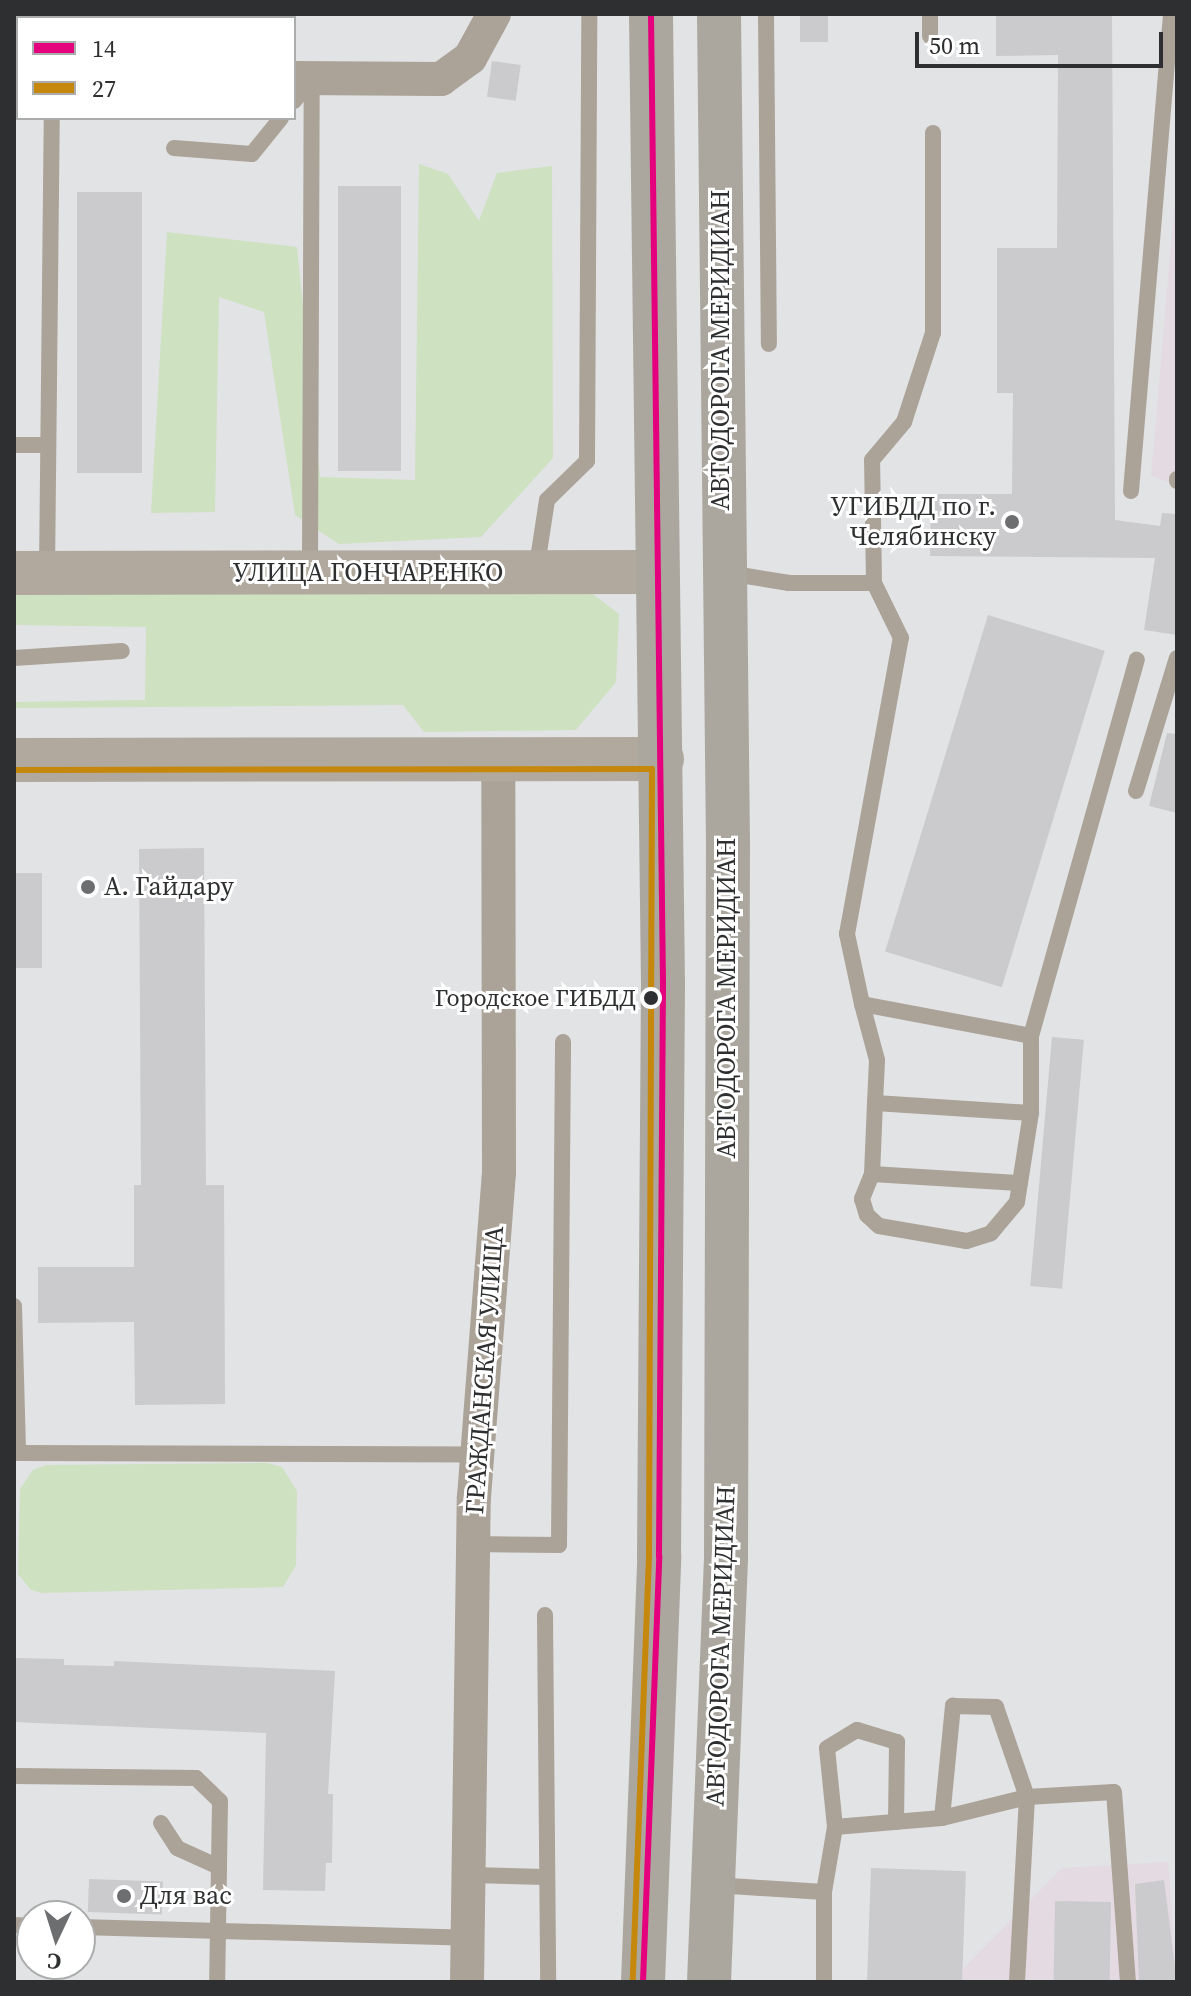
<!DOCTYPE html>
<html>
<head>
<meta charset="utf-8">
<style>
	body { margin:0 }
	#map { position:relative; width:1191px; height:1996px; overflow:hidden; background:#e1e3e5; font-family:"Source Serif 4",serif }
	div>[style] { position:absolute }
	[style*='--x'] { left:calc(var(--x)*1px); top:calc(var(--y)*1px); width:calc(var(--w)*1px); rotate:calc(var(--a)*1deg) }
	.industrial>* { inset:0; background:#e4dae2 }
	.green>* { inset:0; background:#cee1c1 }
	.building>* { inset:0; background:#cbcbcd; transform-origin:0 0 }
	.lane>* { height:16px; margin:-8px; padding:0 8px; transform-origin:8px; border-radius:8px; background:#aba298 }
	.street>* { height:34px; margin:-17px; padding:0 17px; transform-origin:17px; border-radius:17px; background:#aba298 }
	.secondary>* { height:44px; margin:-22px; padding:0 22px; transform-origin:22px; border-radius:22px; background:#b1a99e }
	.primary>* { height:44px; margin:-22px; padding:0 22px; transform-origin:22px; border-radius:22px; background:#aca79e }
	.bus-1>* { height:6px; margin:-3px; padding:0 3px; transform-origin:3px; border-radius:3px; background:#e5007d }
	.bus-2>* { height:6px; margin:-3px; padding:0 3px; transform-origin:3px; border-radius:3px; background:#c5880c }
	.dots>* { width:22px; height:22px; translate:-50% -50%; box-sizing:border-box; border:4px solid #fff; border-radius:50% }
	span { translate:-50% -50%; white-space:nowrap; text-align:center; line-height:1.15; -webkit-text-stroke:6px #fff; paint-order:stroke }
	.bus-label { font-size:24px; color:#2e2f30 }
	.right { translate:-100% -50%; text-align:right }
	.street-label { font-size:26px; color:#2e2f30 }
	.poi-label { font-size:26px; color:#2e2f30 }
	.left { translate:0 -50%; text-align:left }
	.frame { position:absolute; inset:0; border:16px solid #2e2f30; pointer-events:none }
	.legend { position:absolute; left:16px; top:16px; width:280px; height:104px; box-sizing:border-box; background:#fff; border:2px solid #abacac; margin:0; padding:10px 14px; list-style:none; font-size:24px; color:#2e2f30 }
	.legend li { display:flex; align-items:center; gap:16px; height:40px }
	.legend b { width:40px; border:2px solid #abacac }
	.north { position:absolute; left:16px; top:1900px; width:80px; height:80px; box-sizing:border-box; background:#fff; border:2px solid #abacac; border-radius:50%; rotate:184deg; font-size:22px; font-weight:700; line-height:32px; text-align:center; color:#2e2f30 }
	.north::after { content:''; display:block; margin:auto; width:28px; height:36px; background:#6d6e6f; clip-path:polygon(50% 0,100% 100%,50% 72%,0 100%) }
	.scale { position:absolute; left:915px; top:32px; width:248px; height:36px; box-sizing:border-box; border:4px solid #2e2f30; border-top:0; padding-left:10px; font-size:24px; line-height:28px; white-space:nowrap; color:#2e2f30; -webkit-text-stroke:6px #fff; paint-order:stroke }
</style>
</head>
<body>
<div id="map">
	<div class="industrial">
		<i style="clip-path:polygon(1177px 176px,1177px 485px,1151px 476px)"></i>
		<i style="clip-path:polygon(1168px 1862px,1177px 1982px,950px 1982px,1062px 1868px)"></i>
	</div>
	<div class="green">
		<i style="clip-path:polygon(419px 164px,448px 174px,479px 221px,497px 173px,552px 166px,553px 458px,481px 537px,339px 544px,295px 515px,264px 312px,219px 297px,215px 512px,151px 513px,167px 232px,297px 247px,320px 477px,415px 480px)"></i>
		<i style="clip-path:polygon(586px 589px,619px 614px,616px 682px,576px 730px,424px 732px,403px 705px,14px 708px,14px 702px,145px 700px,146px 627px,14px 625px,14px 593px)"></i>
		<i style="clip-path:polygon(267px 1463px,282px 1467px,297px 1491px,296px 1565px,283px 1587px,42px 1593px,31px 1590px,18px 1574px,20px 1489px,33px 1470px,46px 1465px)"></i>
	</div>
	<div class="building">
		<i style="left:800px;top:14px;width:28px;height:28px"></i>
		<i style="clip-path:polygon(996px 14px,1112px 14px,1115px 520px,1160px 526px,1162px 513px,1177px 514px,1177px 635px,1144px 630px,1155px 558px,930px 556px,931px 494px,1012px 494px,1013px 393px,997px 393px,997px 248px,1057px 248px,1058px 55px,996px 56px)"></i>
		<i style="left:492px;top:61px;width:29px;height:36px;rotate:8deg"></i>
		<i style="left:338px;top:186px;width:63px;height:285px"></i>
		<i style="left:77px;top:192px;width:65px;height:281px"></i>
		<i style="left:988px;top:615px;width:122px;height:352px;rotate:17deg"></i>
		<i style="clip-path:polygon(1167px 733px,1177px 734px,1177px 813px,1149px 806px)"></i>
		<i style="clip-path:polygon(204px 848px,206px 1185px,224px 1185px,225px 1404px,135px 1405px,134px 1322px,38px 1323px,38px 1267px,134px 1267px,134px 1185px,141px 1185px,139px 849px)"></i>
		<i style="left:14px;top:873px;width:28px;height:95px"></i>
		<i style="left:1052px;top:1037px;width:32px;height:250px;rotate:5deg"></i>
		<i style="clip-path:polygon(14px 1658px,64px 1659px,64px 1665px,114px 1666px,114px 1661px,335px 1671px,328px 1794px,333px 1794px,332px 1863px,326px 1863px,325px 1891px,263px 1890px,266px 1733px,14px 1722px)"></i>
		<i style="left:871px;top:1868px;width:95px;height:114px;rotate:2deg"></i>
		<i style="left:89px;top:1879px;width:74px;height:33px;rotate:2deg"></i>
		<i style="clip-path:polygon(1164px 1880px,1177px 1982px,1139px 1982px,1135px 1884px)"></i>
		<i style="left:1055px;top:1901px;width:56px;height:81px;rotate:1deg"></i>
	</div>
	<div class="lane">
		<i style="--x:766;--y:14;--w:330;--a:89.5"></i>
		<i style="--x:930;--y:14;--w:22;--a:90"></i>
		<i style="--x:294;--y:101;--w:28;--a:-52"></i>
		<i style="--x:174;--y:148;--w:78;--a:4.4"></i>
		<i style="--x:252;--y:154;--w:46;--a:-51.1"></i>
		<i style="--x:14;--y:445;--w:33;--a:0"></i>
		<i style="--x:1177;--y:479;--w:2;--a:90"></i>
		<i style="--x:1131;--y:491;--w:479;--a:-85.2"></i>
		<i style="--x:47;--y:572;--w:454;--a:-89.4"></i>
		<i style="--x:310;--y:572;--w:494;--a:-89.8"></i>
		<i style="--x:536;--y:572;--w:73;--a:-81.3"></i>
		<i style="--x:547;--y:500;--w:56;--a:-44.3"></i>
		<i style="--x:587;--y:461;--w:447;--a:-89.7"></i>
		<i style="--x:728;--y:573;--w:62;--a:9.3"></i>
		<i style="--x:789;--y:583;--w:85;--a:0"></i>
		<i style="--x:14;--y:658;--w:108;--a:-3.7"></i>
		<i style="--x:1136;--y:791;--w:139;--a:-72.9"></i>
		<i style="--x:862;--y:1004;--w:172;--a:10.7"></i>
		<i style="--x:1031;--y:1036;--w:77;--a:90"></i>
		<i style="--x:1031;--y:1113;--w:156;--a:-176.3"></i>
		<i style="--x:875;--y:1103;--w:43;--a:-87.3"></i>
		<i style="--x:877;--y:1060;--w:58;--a:-105"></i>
		<i style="--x:862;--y:1004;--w:72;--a:-102.1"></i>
		<i style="--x:847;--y:934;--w:301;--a:-79.7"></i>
		<i style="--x:901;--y:638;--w:61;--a:-116.1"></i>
		<i style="--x:874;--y:583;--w:123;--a:-90.9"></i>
		<i style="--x:872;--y:460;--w:50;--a:-49.9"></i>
		<i style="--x:904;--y:422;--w:94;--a:-72"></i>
		<i style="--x:933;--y:333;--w:200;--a:-90"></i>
		<i style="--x:1031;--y:1036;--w:391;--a:-74.3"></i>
		<i style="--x:875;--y:1103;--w:71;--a:92.4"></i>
		<i style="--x:872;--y:1174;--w:27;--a:112"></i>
		<i style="--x:862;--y:1199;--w:17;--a:73"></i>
		<i style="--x:867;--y:1215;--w:16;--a:43"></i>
		<i style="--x:879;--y:1226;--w:89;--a:9.7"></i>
		<i style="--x:967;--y:1241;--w:25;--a:-18"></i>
		<i style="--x:991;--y:1233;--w:40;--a:-50"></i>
		<i style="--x:1017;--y:1202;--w:90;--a:-81.1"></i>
		<i style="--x:872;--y:1174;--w:148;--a:3.5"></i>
		<i style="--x:14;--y:1306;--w:147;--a:88.4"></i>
		<i style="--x:18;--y:1453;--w:460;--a:0.2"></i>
		<i style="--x:473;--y:1544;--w:86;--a:0.7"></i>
		<i style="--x:559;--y:1545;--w:503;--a:-89.54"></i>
		<i style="--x:545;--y:1615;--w:367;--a:89.5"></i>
		<i style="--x:14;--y:1776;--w:182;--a:0.6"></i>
		<i style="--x:196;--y:1778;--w:33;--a:44"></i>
		<i style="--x:220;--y:1801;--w:181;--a:90.9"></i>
		<i style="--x:942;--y:1818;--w:113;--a:-84.4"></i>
		<i style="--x:953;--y:1706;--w:43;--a:1.3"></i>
		<i style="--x:996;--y:1707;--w:95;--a:71"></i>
		<i style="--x:1027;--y:1797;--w:185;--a:93.1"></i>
		<i style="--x:161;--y:1823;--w:30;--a:57"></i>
		<i style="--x:177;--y:1848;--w:46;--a:24.3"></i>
		<i style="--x:835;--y:1827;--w:79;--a:-95.8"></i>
		<i style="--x:827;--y:1748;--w:35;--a:-31"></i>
		<i style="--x:857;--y:1730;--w:42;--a:16.7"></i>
		<i style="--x:897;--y:1742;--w:80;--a:90.7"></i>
		<i style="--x:469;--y:1875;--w:75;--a:1.5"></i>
		<i style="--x:715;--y:1885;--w:109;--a:3.7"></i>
		<i style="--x:824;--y:1892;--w:66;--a:-80.4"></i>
		<i style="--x:835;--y:1827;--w:107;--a:-4.8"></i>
		<i style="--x:942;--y:1818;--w:88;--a:-13.9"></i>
		<i style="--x:1027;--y:1797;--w:87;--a:-3.3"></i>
		<i style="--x:1114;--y:1792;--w:191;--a:85.8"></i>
		<i style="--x:14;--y:1925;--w:18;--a:3"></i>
		<i style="--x:80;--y:1927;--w:388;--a:1.6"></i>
		<i style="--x:824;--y:1982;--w:90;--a:-90"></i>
	</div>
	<div class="street">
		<i style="--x:294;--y:78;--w:147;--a:0.4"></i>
		<i style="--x:441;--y:79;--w:36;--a:-36"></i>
		<i style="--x:470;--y:58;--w:50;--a:-61.4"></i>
		<i style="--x:14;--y:81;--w:4;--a:0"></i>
		<i style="--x:467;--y:1982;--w:485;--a:-89.2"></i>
		<i style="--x:474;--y:1497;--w:325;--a:-85.6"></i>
		<i style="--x:499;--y:1173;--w:416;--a:-90.1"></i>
	</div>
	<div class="secondary">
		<i style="--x:14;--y:573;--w:643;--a:-0.09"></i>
		<i style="--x:14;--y:760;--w:648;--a:-0.09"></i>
	</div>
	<div class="primary">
		<i style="--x:643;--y:1982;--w:426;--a:-87.8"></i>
		<i style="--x:659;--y:1556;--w:572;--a:-89.6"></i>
		<i style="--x:663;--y:984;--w:970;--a:-90.71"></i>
		<i style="--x:709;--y:1982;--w:426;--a:-87.7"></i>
		<i style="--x:726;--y:1556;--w:711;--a:-89.84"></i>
		<i style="--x:728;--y:845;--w:831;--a:-90.62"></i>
	</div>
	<div class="bus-1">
		<i style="--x:643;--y:1982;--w:426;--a:-87.8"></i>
		<i style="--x:659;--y:1556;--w:572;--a:-89.6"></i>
		<i style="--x:663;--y:984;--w:970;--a:-90.71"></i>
	</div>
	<div class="bus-2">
		<i style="--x:14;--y:770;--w:638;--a:-0.09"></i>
		<i style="--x:652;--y:769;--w:787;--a:90.22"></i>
		<i style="--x:649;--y:1556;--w:426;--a:92.2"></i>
	</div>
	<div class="dots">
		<i style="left:1012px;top:522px;background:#6d6e6f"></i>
		<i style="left:88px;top:887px;background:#6d6e6f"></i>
		<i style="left:651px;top:998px;background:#2e2f30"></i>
		<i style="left:124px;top:1896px;background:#6d6e6f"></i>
	</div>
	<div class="bus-label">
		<span class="right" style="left:636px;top:998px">Городское ГИБДД</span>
	</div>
	<div class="street-label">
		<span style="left:721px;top:350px;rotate:-90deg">АВТОДОРОГА МЕРИДИАН</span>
		<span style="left:368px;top:573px">УЛИЦА ГОНЧАРЕНКО</span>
		<span style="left:727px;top:998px;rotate:-90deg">АВТОДОРОГА МЕРИДИАН</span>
		<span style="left:485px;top:1370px;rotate:-86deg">ГРАЖДАНСКАЯ УЛИЦА</span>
		<span style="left:721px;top:1646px;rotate:-88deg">АВТОДОРОГА МЕРИДИАН</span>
	</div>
	<div class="poi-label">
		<span class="right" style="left:996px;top:522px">УГИБДД по г.<br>Челябинску</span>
		<span class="left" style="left:104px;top:887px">А. Гайдару</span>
		<span class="left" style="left:140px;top:1896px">Для вас</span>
	</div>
	<div class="frame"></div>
	<ul class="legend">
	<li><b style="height:10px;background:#e5007d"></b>14</li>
	<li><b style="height:10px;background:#c5880c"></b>27</li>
	</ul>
	<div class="north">С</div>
	<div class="scale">50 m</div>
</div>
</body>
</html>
